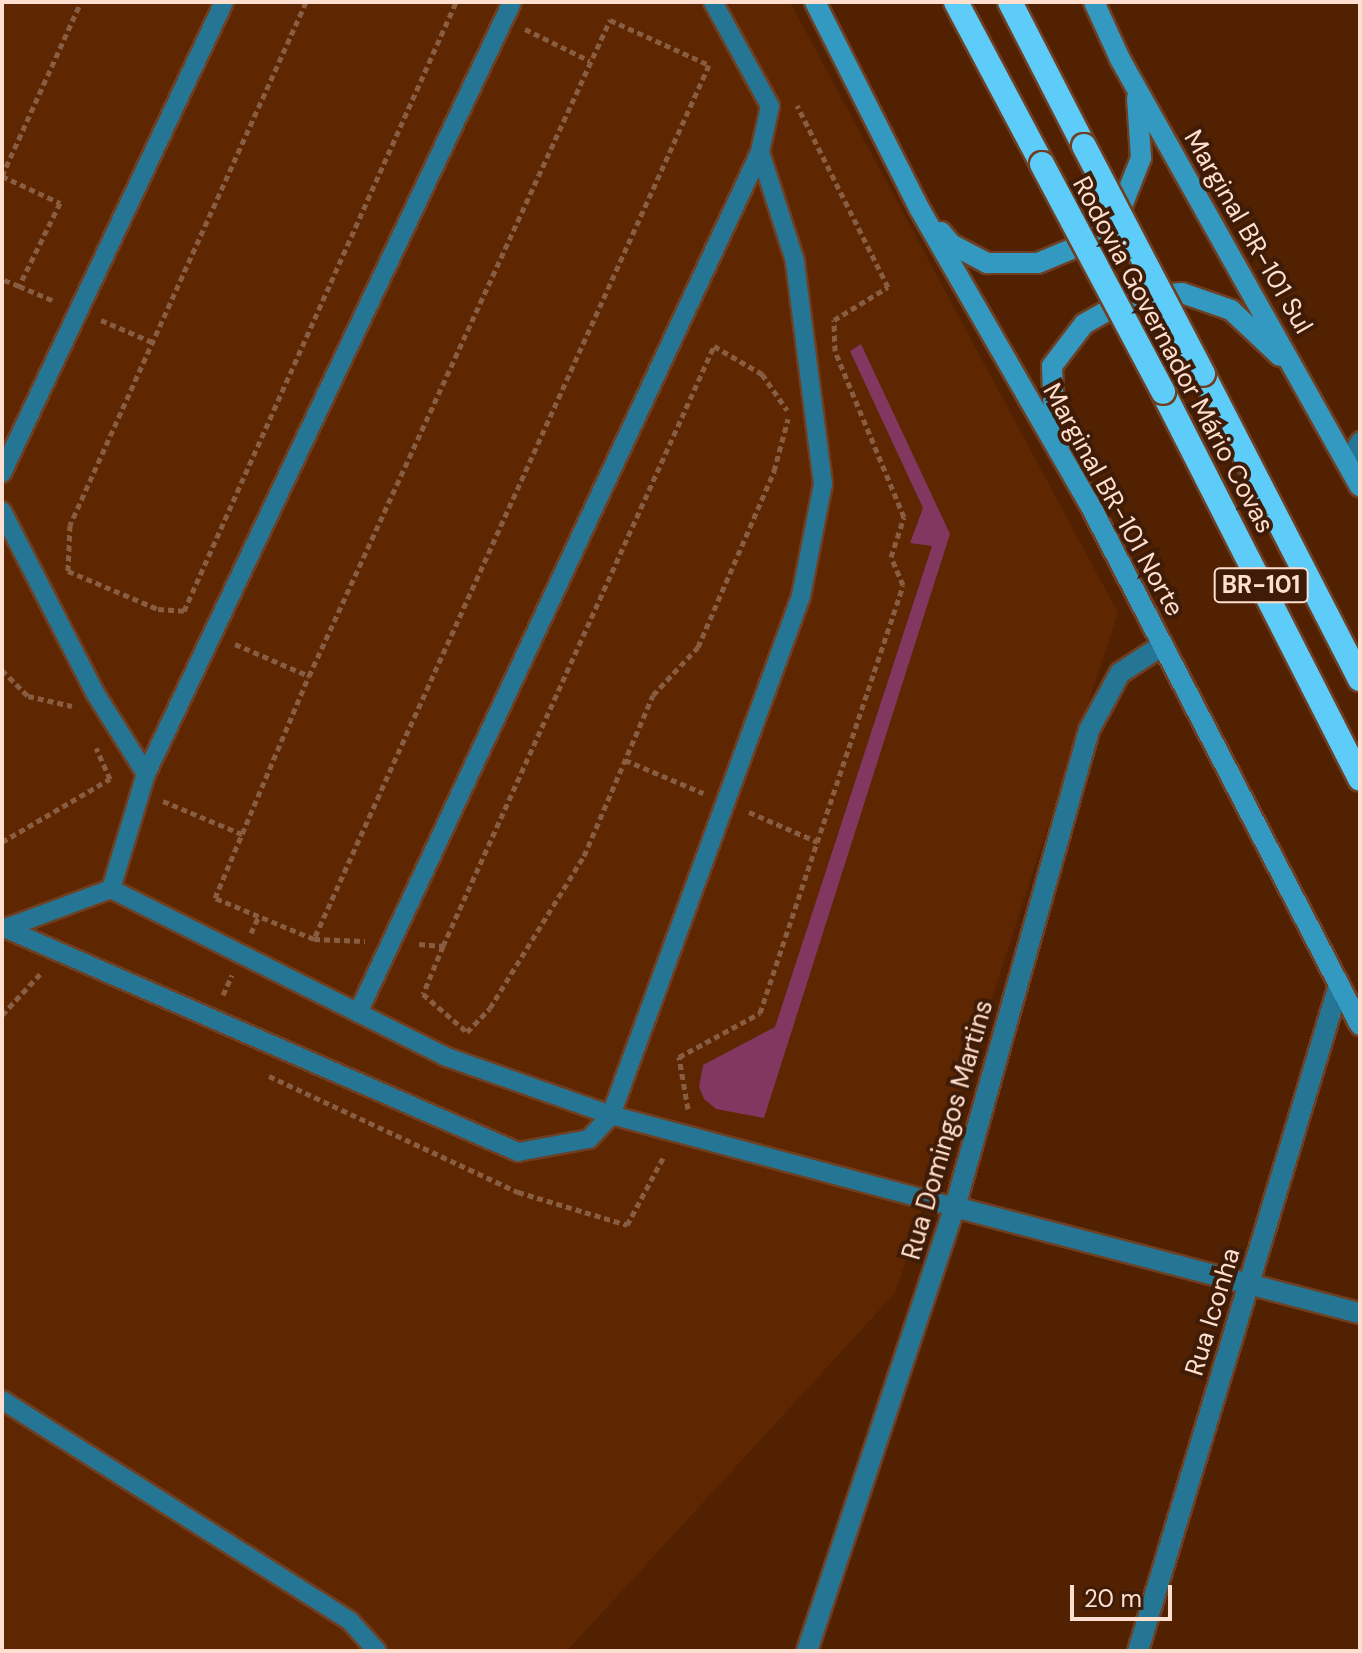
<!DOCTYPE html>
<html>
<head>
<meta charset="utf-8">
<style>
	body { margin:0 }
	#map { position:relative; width:1362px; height:1653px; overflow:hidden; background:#522101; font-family:"DM Sans",sans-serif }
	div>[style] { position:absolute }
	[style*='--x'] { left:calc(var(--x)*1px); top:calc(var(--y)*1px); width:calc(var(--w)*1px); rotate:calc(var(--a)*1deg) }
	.built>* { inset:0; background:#5e2702 }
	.green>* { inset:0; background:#813760 }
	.path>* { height:5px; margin-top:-2.5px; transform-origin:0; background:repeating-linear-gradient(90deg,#895d42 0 6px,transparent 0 10px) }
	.roads { filter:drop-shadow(2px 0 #6e3f22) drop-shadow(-2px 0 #6e3f22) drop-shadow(0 2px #6e3f22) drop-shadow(0 -2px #6e3f22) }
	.lane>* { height:18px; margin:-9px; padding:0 9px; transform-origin:9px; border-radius:9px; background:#257695 }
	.street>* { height:20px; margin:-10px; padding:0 10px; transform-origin:10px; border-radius:10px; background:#257695 }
	.secondary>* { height:20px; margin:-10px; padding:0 10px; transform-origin:10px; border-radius:10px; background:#3399c1 }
	.highway>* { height:24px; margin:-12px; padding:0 12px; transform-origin:12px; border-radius:12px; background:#5dccf9 }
	.bridges { filter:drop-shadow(2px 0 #6e3f22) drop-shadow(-2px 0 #6e3f22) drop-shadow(0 2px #6e3f22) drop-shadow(0 -2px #6e3f22) }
	.highway-bridge>* { height:24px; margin:-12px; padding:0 12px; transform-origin:12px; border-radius:12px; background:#5dccf9 }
	span { translate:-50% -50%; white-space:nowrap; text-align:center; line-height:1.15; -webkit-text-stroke:8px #3f1c07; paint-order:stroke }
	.shield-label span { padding:2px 6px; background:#3f1c07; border:2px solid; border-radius:6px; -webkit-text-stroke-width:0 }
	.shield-label { font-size:24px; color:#ffdfcf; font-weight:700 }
	.street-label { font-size:26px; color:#ffdfcf }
	.frame { position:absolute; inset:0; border:4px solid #ffdfcf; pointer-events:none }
	.scale { position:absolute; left:1070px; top:1585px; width:102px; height:36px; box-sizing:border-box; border:4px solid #ffdfcf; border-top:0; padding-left:10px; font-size:24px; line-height:28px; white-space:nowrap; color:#ffdfcf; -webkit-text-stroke:6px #3f1c07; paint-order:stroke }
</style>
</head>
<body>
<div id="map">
	<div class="built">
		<i style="clip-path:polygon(2px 2px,790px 2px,1118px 613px,895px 1293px,567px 1651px,2px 1651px)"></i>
	</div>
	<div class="green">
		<i style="clip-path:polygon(861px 344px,950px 534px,764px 1118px,716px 1109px,704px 1099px,699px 1087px,703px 1065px,775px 1027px,932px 546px,910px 543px,923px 508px,850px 351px)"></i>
	</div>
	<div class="path">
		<i style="--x:306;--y:2;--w:574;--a:114.29"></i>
		<i style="--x:70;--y:525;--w:46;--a:92.5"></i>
		<i style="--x:68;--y:571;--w:98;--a:22.9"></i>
		<i style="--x:158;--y:609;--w:26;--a:4"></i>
		<i style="--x:184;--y:611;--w:667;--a:-65.93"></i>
		<i style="--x:610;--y:20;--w:109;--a:24.4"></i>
		<i style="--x:709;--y:65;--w:959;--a:114.32"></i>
		<i style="--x:314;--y:939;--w:107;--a:-157.5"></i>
		<i style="--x:215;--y:898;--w:241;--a:-67.1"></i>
		<i style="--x:309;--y:676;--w:722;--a:-65.35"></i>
		<i style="--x:525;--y:29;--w:72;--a:26.2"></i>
		<i style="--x:2;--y:176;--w:191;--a:-65.6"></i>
		<i style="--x:2;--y:176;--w:64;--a:25"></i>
		<i style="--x:60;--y:203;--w:93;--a:116.3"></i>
		<i style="--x:19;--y:286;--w:18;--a:-158"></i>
		<i style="--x:19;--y:286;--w:39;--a:23"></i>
		<i style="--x:101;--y:320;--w:56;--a:23.3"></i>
		<i style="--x:235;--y:644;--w:81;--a:23.4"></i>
		<i style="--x:2;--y:670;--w:37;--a:45"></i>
		<i style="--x:28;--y:696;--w:45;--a:12.8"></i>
		<i style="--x:625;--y:760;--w:85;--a:22.9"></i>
		<i style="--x:163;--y:801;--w:86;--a:22.7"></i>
		<i style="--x:749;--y:812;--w:75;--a:23.5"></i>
		<i style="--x:2;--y:842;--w:125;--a:-30.3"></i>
		<i style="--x:110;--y:779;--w:34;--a:-114"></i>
		<i style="--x:251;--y:933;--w:19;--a:-65"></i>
		<i style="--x:314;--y:939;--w:51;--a:2.2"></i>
		<i style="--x:419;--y:944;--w:24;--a:5"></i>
		<i style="--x:443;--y:946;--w:658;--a:-65.69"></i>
		<i style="--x:714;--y:346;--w:56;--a:30.3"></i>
		<i style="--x:762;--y:374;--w:44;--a:55.2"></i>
		<i style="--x:443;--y:946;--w:52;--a:112.6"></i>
		<i style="--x:423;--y:994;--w:58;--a:40.8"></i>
		<i style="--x:467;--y:1032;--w:33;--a:-46"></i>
		<i style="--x:490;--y:1008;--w:179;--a:-58.3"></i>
		<i style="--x:584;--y:856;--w:175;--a:-66.8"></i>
		<i style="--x:653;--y:695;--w:66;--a:-46.8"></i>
		<i style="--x:698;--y:647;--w:192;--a:-66.6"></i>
		<i style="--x:774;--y:471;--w:54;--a:-74.9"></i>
		<i style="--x:223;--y:995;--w:22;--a:-66"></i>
		<i style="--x:2;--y:1015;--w:59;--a:-47.1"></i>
		<i style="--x:269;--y:1076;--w:275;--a:25"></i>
		<i style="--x:518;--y:1192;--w:114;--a:16.8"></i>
		<i style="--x:627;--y:1225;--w:78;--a:-61.8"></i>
		<i style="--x:688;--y:1109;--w:53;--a:-99.8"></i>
		<i style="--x:679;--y:1057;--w:92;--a:-28.5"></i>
		<i style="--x:760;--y:1013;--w:451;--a:-71.5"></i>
		<i style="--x:903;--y:585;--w:30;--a:-113"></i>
		<i style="--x:891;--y:557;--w:42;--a:-72"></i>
		<i style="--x:904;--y:517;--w:180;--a:-112.6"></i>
		<i style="--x:835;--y:351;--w:31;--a:-92"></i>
		<i style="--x:834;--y:320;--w:63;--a:-31.4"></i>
		<i style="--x:888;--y:287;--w:203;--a:-116.6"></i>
	</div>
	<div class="roads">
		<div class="lane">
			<i style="--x:1347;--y:462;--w:25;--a:-58"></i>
			<i style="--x:2;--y:473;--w:521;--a:-64.76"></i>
			<i style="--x:2;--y:511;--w:204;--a:62.9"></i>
			<i style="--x:95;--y:693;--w:96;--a:57.8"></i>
			<i style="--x:111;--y:889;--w:120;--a:-73.1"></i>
			<i style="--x:146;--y:774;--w:854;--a:-64.63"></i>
			<i style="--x:2;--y:927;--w:563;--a:23.56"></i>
			<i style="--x:518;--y:1152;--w:72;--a:-10.4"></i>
			<i style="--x:589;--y:1139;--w:33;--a:-47"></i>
			<i style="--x:611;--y:1115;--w:553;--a:-69.89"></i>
			<i style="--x:801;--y:596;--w:114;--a:-78.9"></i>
			<i style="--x:823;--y:484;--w:225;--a:-97.2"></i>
			<i style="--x:795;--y:261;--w:114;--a:-107.8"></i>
			<i style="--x:6;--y:928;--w:112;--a:-20.4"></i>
			<i style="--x:111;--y:889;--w:373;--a:26.6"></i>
			<i style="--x:444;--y:1056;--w:177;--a:19.5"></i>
			<i style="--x:611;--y:1115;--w:356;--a:15"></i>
			<i style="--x:358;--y:1013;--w:950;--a:-64.97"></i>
			<i style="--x:760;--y:152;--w:47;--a:-77.7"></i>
			<i style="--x:770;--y:106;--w:119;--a:-118.7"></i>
			<i style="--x:2;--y:1400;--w:412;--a:32.4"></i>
			<i style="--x:350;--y:1621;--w:40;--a:48"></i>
		</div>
		<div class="street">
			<i style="--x:955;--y:1207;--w:419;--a:14.7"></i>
			<i style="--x:807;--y:1651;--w:468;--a:-71.6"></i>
			<i style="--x:955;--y:1207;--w:495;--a:-74.3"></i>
			<i style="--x:1089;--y:730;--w:65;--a:-61.5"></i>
			<i style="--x:1120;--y:673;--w:51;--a:-33.1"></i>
			<i style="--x:1138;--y:1651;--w:693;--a:-73.21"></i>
		</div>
		<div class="secondary">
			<i style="--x:815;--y:2;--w:231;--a:63.2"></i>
			<i style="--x:919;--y:208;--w:343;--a:60.1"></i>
			<i style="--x:1090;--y:505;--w:586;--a:62.56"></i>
			<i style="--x:1094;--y:2;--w:63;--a:65.5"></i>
			<i style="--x:1120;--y:59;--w:490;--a:60.7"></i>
			<i style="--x:941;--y:232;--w:16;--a:50"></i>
			<i style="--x:951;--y:244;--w:41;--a:27.8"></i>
			<i style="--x:987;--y:263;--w:51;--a:0"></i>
			<i style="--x:1038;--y:263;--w:52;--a:-22.6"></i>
			<i style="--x:1086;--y:243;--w:52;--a:-45.8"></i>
			<i style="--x:1122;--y:206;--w:52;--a:-68.4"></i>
			<i style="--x:1141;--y:158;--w:60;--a:-93.8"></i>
			<i style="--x:1063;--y:439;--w:27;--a:-110"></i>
			<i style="--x:1054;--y:414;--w:48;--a:-92.4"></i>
			<i style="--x:1052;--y:366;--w:53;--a:-52.7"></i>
			<i style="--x:1084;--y:324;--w:53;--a:-29.5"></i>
			<i style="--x:1130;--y:298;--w:52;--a:-5.5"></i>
			<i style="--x:1182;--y:293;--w:52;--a:19.1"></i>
			<i style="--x:1231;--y:310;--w:67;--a:43.2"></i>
		</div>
		<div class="highway">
			<i style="--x:956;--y:2;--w:183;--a:62"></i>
			<i style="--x:1010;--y:2;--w:162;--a:62.8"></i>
			<i style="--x:1203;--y:374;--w:343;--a:62.8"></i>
			<i style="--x:1163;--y:392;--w:434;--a:63"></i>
		</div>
	</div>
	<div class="bridges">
		<div class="highway-bridge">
			<i style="--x:1084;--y:146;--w:257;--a:62.4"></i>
			<i style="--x:1042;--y:164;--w:258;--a:62"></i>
		</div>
	</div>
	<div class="shield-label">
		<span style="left:1261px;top:585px">BR-101</span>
	</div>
	<div class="street-label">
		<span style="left:1248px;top:232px;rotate:60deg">Marginal BR-101 Sul</span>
		<span style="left:1173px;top:355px;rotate:62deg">Rodovia Governador Mário Covas</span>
		<span style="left:1113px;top:500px;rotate:61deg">Marginal BR-101 Norte</span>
		<span style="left:948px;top:1130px;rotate:-74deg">Rua Domingos Martins</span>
		<span style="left:1213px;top:1312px;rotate:-73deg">Rua Iconha</span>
	</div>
	<div class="frame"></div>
	<div class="scale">20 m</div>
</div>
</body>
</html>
